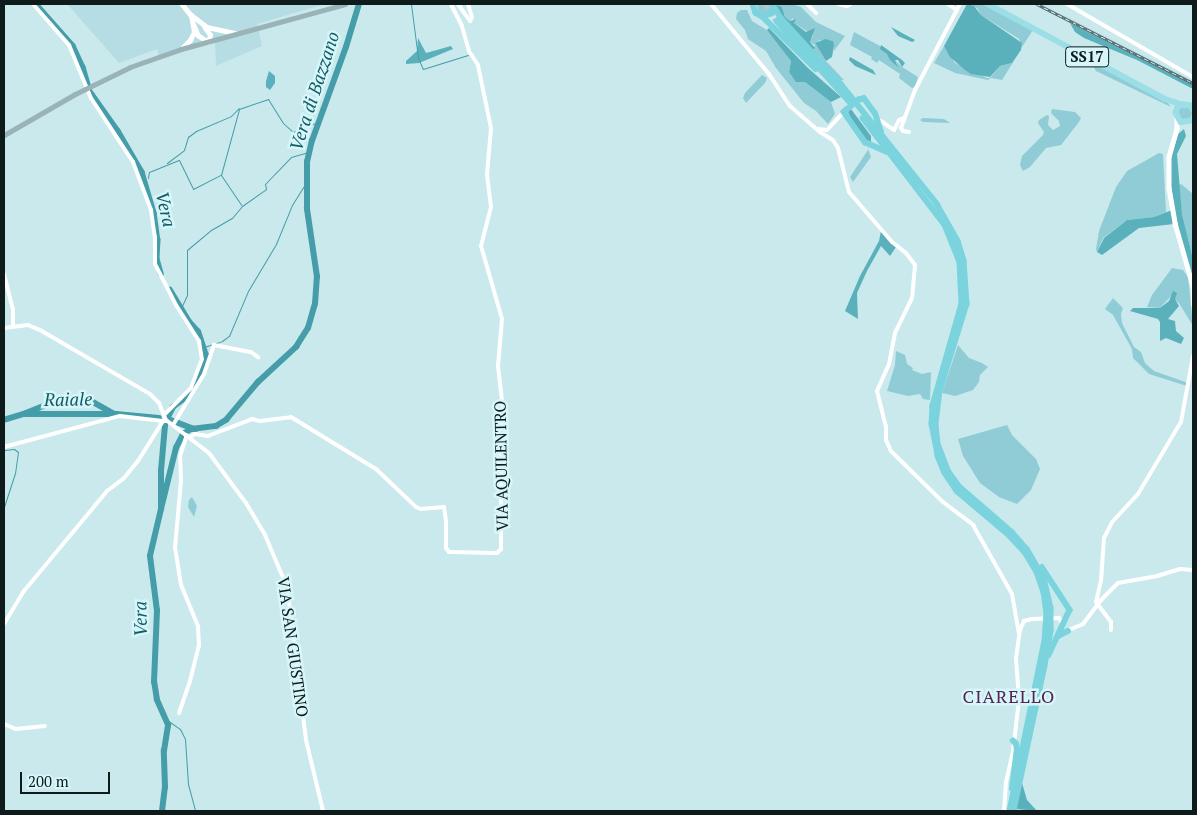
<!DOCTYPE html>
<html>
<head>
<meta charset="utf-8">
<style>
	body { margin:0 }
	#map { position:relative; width:1197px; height:815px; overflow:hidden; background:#cae9ed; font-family:"PT Serif",serif }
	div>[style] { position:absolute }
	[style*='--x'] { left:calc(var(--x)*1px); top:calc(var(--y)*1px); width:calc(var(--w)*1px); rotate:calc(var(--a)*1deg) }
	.built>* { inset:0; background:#b6dde3 }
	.green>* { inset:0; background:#90ccd5 }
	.round { border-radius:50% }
	.forest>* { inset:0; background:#5ab1bc }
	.stream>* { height:1px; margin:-0.5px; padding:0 0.5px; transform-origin:0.5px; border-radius:0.5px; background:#449da8 }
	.river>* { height:5.5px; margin:-2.75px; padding:0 2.75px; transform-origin:2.75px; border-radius:2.75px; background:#449da8 }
	.trunk-tunnel>* { height:5.5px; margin-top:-2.75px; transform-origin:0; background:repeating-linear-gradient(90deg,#aecace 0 5.5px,transparent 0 8.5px) }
	.minor>* { height:4px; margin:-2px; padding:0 2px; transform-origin:2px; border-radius:2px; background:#fff }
	.tertiary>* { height:4.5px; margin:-2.25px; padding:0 2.25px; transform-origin:2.25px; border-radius:2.25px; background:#fff }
	.secondary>* { height:5px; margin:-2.5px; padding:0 2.5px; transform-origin:2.5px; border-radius:2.5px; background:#99b3b7 }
	.primary>* { height:5.5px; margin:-2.75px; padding:0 2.75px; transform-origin:2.75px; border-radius:2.75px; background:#9cdee6 }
	.trunk>* { height:5.5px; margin:-2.75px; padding:0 2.75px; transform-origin:2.75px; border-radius:2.75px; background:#7bd3de }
	.rail>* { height:3px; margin-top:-1.5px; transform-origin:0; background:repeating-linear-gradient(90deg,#d7f6fa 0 4px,#516365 0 8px); box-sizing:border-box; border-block:1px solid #516365 }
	span { translate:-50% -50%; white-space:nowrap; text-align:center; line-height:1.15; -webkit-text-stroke:5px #d7f6fa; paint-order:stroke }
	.shield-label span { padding:1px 4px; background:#d7f6fa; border:1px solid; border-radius:4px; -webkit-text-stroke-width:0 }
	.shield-label { font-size:15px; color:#0f1a1b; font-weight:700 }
	.street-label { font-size:16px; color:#0f1a1b }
	.water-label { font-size:18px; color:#125c65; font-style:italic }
	.neighbourhood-label { font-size:18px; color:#562352; letter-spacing:1px }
	.frame { position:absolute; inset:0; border:5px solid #0f1a1b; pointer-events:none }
	.scale { position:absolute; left:20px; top:772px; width:90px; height:22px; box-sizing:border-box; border:2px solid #0f1a1b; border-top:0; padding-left:6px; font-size:15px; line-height:18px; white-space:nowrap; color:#0f1a1b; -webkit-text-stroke:4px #d7f6fa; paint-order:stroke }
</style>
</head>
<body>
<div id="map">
	<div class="built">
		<i style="clip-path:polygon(67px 4px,325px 4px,257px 24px,262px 46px,216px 66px,215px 42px,160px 58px,157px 49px,119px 63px)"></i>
		<i style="clip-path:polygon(1032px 4px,1041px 4px,1193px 81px,1193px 85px)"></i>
	</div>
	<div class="green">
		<i style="clip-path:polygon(757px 4px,770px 4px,770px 10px,765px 14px,758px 13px)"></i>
		<i style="clip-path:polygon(774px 4px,792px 4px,801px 7px,816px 22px,845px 36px,834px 51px,833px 41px,829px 40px,820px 40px,815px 43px,826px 61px,844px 80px,838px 80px,813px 50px,815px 45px,810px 42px,813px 35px,794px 23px,793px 18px,790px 21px,785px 17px,782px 7px)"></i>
		<i style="clip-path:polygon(967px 4px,982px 4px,1033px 30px,1022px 47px,1019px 39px,981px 15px,977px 8px)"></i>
		<i style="clip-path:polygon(741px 10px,747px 10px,752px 21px,767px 30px,777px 41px,791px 61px,789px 72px,796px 81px,805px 82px,831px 102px,835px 114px,828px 124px,816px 111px,804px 103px,776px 68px,766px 51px,748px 39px,745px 30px,736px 19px,737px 13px)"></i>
		<i style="clip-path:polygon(854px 32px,880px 46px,898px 66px,895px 60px,902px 67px,918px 77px,915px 87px,912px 88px,899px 78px,900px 74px,879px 60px,877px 63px,871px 59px,872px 57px,850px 45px)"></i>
		<i style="clip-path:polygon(944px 46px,955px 63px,987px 78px,990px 78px,1000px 66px,1012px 63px,1019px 53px,1002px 80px,991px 78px,988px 80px,955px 73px,934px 63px)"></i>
		<i style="clip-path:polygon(1091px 62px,1167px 102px,1171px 107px,1096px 71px)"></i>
		<i style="clip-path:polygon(762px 75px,767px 78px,765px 83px,746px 103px,743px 98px,745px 93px)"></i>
		<i class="round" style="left:1178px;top:106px;width:14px;height:14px"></i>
		<i style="clip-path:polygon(1052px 109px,1075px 112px,1081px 118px,1079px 122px,1061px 145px,1046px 148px,1030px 167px,1023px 171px,1020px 165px,1022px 156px,1043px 135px,1044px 132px,1038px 123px,1039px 120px,1047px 115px,1049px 116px,1048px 125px,1053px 130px,1060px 126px,1059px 121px,1051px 113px)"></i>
		<i style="clip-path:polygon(923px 118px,944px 119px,950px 123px,923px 122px,920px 120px)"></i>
		<i style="clip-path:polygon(867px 146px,871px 157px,853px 182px,850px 177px,868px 150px)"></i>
		<i style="clip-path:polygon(1159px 153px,1163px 154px,1166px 212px,1154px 217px,1127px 220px,1103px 238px,1097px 252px,1096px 249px,1099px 231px,1116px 187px,1127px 171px)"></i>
		<i style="clip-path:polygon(1181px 184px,1193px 194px,1193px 259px,1182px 214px,1179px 185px)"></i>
		<i style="clip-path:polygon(1172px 268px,1183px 270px,1188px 277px,1193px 326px,1179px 303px,1171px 296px,1160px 308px,1147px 307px,1152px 295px)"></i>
		<i style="clip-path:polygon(1113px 298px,1123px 308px,1121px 314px,1122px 323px,1134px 347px,1141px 352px,1145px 363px,1154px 371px,1188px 383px,1187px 386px,1149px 374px,1133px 358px,1132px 349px,1113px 315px,1105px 309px)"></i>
		<i style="clip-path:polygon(958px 345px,969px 358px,982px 363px,988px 367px,980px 375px,979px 382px,973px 390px,955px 396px,942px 393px)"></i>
		<i style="clip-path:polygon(896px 351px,905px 355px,907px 364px,913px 368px,912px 370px,922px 374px,931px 372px,930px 400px,923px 399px,920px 394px,908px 396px,887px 391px,895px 365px)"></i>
		<i style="clip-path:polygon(1007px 425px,1012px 435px,1036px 459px,1040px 469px,1031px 490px,1017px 504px,999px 497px,980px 483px,963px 456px,958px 439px)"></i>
		<i style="clip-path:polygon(192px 497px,197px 506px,194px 517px,188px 507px,189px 500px)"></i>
	</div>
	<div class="forest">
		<i style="clip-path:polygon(774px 4px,782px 7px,785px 17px,790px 21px,796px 19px,794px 23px,806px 32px,815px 28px,810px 42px,815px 48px,812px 50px,785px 21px)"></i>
		<i style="clip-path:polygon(967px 4px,974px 6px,981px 15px,1022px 43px,1021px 50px,1012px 63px,1000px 66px,990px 77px,971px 74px,965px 70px,950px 57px,944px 46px)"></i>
		<i style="clip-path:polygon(1070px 23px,1193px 85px,1193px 89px,1137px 60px,1084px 38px,1075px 32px)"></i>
		<i style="clip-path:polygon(891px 27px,915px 40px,914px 41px,912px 42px,898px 36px)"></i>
		<i style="clip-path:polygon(769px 28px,808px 68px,841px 97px,831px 102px,805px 82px,796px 82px,789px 72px,791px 61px,767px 30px)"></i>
		<i style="clip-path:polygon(418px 38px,426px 53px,451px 46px,453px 49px,419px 63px,406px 64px,406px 61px,417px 51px)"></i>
		<i style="clip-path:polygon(825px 39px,833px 41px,834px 45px,832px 57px,826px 61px,815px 43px)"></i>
		<i style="clip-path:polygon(881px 45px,902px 60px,905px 63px,902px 67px,898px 60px,895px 60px,898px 67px,890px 60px,887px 54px,880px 49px)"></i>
		<i style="clip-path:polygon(850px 57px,873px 70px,876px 75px,855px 66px,849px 60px)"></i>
		<i style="clip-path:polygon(269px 71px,275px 76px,275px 83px,270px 90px,266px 87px,266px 81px)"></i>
		<i style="clip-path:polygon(851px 109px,871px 136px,871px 142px,868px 142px,851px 119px,848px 112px)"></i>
		<i style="clip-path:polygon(1184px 129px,1186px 136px,1177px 154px,1182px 214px,1193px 259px,1193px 281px,1178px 230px,1170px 180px,1170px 162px,1178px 134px)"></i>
		<i style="clip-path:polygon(1172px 210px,1174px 224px,1139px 228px,1102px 255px,1097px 252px,1104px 238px,1127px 220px,1154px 217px)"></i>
		<i style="clip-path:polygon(881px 231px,896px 247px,890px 256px,881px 246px,867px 271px,857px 293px,858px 319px,845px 311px,860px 276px,879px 241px)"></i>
		<i style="clip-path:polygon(1173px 291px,1177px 293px,1175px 299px,1179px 306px,1168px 319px,1175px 321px,1176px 331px,1184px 338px,1181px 344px,1166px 338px,1160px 341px,1160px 322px,1158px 319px,1130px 311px,1133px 308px,1160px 308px,1169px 301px)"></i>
		<i style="clip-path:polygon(1022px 783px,1027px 800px,1037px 811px,1016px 809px)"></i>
	</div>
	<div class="stream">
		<i style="--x:411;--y:4;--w:54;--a:82.6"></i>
		<i style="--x:418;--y:58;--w:12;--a:66"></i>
		<i style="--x:423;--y:69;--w:47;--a:-17.3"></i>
		<i style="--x:167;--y:163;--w:21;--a:-37"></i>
		<i style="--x:184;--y:150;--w:14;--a:-73"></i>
		<i style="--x:188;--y:137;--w:10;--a:-37"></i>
		<i style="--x:196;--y:131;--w:38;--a:-23"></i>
		<i style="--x:231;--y:116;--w:11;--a:-45"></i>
		<i style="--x:221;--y:175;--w:68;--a:-74.7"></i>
		<i style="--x:239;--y:109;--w:31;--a:-19"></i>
		<i style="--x:268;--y:99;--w:28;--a:58"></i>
		<i style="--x:283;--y:123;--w:13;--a:42"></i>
		<i style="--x:293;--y:132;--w:29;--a:-22"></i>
		<i style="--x:148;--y:178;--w:6;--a:-81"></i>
		<i style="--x:149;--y:172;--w:32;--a:-22"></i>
		<i style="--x:179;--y:160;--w:32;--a:64"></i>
		<i style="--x:193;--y:189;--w:31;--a:-27"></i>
		<i style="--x:221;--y:175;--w:36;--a:56"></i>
		<i style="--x:181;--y:308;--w:14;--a:-65"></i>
		<i style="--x:187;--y:295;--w:45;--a:-90"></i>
		<i style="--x:187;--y:250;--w:31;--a:-40"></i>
		<i style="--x:211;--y:230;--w:24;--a:-30"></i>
		<i style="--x:232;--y:218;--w:16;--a:-50"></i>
		<i style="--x:242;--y:206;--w:29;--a:-35"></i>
		<i style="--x:266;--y:189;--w:5;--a:-101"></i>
		<i style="--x:265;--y:184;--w:37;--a:-46"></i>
		<i style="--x:291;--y:157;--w:19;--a:-16"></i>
		<i style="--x:204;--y:347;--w:19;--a:-18"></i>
		<i style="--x:222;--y:341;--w:9;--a:-36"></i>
		<i style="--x:229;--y:336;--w:49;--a:-67.1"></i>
		<i style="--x:248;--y:291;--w:55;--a:-59.2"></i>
		<i style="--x:276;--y:244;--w:42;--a:-67.7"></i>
		<i style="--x:292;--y:205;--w:26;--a:-58"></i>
		<i style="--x:4;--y:385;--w:9;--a:90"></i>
		<i style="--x:4;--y:450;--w:10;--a:-6"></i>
		<i style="--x:14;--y:449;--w:5;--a:37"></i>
		<i style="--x:18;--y:452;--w:21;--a:98"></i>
		<i style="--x:15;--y:473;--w:36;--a:108"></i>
		<i style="--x:167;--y:720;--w:16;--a:35"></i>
		<i style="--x:180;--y:729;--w:11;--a:63"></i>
		<i style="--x:185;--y:739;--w:45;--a:86.2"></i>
		<i style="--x:188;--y:784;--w:28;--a:75"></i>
	</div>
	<div class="river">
		<i style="--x:36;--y:4;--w:56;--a:48.6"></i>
		<i style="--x:73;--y:46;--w:23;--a:65"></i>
		<i style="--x:83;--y:67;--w:18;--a:74"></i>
		<i style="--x:89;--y:90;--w:50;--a:54.7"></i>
		<i style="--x:118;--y:131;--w:48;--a:59.7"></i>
		<i style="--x:142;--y:172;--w:43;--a:73.7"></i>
		<i style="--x:154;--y:213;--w:27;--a:82"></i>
		<i style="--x:158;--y:240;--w:19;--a:93"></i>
		<i style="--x:157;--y:259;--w:15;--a:74"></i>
		<i style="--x:26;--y:413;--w:37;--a:-22"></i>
		<i style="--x:60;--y:399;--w:15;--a:-4"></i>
		<i style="--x:75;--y:398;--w:18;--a:13"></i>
		<i style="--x:93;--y:402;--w:25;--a:29"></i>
		<i style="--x:168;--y:417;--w:11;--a:-63"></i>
		<i style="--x:173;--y:407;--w:20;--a:-37"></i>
		<i style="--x:189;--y:395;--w:28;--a:-63"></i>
		<i style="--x:202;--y:370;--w:15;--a:-74"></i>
		<i style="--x:206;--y:356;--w:25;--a:-108"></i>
		<i style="--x:198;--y:332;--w:13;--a:-132"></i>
		<i style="--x:189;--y:322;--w:37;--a:-121"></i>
		<i style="--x:4;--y:420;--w:21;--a:-17"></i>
		<i style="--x:24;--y:414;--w:92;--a:0"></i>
		<i style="--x:116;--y:414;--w:43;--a:5.3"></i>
		<i style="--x:171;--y:420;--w:26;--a:21"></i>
		<i style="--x:161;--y:509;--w:63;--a:-76.2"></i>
		<i style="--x:176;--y:448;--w:16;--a:-63"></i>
		<i style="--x:183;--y:434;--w:9;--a:-32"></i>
		<i style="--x:191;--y:429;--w:25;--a:-7"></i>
		<i style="--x:216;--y:426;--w:12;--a:-31"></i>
		<i style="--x:226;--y:420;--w:50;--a:-49.9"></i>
		<i style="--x:258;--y:382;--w:52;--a:-42.6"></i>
		<i style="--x:296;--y:347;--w:22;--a:-58"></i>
		<i style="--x:308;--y:328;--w:25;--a:-74"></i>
		<i style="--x:315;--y:304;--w:27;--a:-86"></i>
		<i style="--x:317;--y:277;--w:69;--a:-98.4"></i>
		<i style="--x:307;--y:209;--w:47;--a:-90"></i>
		<i style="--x:307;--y:162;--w:22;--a:-77"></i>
		<i style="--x:312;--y:141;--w:100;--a:-70.1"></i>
		<i style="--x:346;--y:47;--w:45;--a:-73.2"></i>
		<i style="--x:162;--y:811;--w:24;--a:-83"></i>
		<i style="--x:165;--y:787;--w:36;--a:-92"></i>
		<i style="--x:164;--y:751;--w:26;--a:-81"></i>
		<i style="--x:168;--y:725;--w:27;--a:-114"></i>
		<i style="--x:157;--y:700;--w:18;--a:-99"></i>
		<i style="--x:154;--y:682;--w:71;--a:-87.6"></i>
		<i style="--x:157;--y:611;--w:55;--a:-97.3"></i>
		<i style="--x:150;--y:556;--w:48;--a:-76.8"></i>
		<i style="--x:161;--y:509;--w:38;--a:-90"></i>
		<i style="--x:161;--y:471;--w:46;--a:-85"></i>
	</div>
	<div class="trunk-tunnel">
		<i style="--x:766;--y:4;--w:20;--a:57"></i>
	</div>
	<div class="minor">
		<i style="--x:33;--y:4;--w:55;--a:48.7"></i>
		<i style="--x:69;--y:45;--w:57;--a:67.5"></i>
		<i style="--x:91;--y:98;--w:77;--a:56.7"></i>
		<i style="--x:133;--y:162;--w:51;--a:69.4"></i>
		<i style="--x:151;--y:210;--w:27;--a:82"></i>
		<i style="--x:155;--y:237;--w:27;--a:90"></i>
		<i style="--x:155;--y:264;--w:46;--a:62.9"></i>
		<i style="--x:176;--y:305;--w:43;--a:57.4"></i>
		<i style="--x:199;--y:341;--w:18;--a:81"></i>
		<i style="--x:202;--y:359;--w:31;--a:111"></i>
		<i style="--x:191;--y:388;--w:38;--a:135"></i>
		<i style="--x:458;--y:4;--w:21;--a:55"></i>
		<i style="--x:470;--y:21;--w:4;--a:-63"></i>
		<i style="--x:472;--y:17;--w:14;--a:-107"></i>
		<i style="--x:711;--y:4;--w:91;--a:50.4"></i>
		<i style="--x:769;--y:74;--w:38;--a:57"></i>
		<i style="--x:790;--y:106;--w:40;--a:41"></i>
		<i style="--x:820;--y:132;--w:15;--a:32"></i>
		<i style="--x:833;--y:140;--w:9;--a:58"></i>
		<i style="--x:838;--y:148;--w:45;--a:76"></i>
		<i style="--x:849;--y:192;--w:66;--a:49.3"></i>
		<i style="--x:892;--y:242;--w:18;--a:38"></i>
		<i style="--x:906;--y:253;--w:15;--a:53"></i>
		<i style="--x:915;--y:265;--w:33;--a:95"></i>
		<i style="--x:912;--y:298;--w:39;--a:116"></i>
		<i style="--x:895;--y:333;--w:32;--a:101"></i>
		<i style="--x:889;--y:364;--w:30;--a:114"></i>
		<i style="--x:877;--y:391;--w:36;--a:76"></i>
		<i style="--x:886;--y:426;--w:14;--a:90"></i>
		<i style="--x:886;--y:440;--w:12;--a:66"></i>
		<i style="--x:891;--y:451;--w:10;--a:45"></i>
		<i style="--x:898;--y:458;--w:63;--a:44.4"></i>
		<i style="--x:943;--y:502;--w:38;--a:37"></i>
		<i style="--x:973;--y:525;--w:79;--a:60.5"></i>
		<i style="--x:1012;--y:594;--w:39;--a:80"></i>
		<i style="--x:807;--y:4;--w:13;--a:45"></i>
		<i style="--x:838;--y:4;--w:9;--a:13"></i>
		<i style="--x:847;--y:6;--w:4;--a:-27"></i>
		<i style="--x:948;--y:4;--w:11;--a:34"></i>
		<i style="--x:1067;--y:4;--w:146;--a:30.1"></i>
		<i style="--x:881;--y:121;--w:16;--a:35"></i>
		<i style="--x:894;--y:130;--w:11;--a:-63"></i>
		<i style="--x:899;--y:120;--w:5;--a:-22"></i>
		<i style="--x:819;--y:129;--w:8;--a:7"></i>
		<i style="--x:827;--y:130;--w:25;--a:-47"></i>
		<i style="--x:909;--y:132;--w:6;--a:-171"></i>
		<i style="--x:903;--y:131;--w:4;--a:-124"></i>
		<i style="--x:901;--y:128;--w:40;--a:-69.8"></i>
		<i style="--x:915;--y:90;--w:97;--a:-62.4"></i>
		<i style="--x:4;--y:274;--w:36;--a:76"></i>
		<i style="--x:13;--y:309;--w:16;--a:90"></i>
		<i style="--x:1193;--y:287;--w:18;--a:90"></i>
		<i style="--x:4;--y:328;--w:24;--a:-7"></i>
		<i style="--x:28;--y:325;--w:13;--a:23"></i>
		<i style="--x:40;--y:330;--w:127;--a:30.2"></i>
		<i style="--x:150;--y:394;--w:13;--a:45"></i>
		<i style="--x:159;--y:403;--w:18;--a:68"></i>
		<i style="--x:166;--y:420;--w:54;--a:37.5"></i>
		<i style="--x:209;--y:453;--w:62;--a:53.5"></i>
		<i style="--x:246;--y:503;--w:37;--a:59"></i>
		<i style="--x:265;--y:535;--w:56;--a:67.1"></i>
		<i style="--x:287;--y:587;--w:154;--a:82.9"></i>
		<i style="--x:306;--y:740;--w:73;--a:76.5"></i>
		<i style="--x:173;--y:425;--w:60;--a:-58.7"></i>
		<i style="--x:204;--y:374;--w:31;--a:-71"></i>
		<i style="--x:214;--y:345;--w:38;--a:11"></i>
		<i style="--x:251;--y:352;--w:9;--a:36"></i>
		<i style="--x:190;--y:437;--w:6;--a:-31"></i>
		<i style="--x:195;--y:434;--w:13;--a:9"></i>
		<i style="--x:208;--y:436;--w:47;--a:-21.1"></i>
		<i style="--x:252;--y:419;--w:8;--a:14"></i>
		<i style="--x:260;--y:421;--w:31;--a:-7"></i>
		<i style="--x:291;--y:417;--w:100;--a:31.5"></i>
		<i style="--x:376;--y:469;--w:55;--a:43.5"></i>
		<i style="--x:416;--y:507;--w:5;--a:22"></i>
		<i style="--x:421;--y:509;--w:23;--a:-5"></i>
		<i style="--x:444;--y:507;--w:14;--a:82"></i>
		<i style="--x:446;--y:521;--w:27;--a:90"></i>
		<i style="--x:446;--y:548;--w:5;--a:53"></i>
		<i style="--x:449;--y:552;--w:48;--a:1.2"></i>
		<i style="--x:497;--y:553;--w:6;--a:-45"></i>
		<i style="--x:501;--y:549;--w:93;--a:-90"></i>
		<i style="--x:501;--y:456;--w:23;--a:-97"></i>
		<i style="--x:498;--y:433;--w:16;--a:-68"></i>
		<i style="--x:504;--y:418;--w:52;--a:-96.6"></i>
		<i style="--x:498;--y:366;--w:47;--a:-85.1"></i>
		<i style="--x:502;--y:319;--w:76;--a:-106"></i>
		<i style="--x:481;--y:246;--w:40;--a:-75.6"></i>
		<i style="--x:491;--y:207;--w:33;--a:-97"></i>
		<i style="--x:487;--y:174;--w:46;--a:-85"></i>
		<i style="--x:491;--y:128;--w:64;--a:-101.7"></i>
		<i style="--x:478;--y:65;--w:17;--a:-123"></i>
		<i style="--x:469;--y:51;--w:26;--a:-106"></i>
		<i style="--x:462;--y:26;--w:25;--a:-117"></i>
		<i style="--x:4;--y:447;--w:120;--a:-15"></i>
		<i style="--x:120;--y:416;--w:43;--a:6.6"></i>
		<i style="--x:4;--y:624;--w:39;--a:-59"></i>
		<i style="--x:24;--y:591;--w:130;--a:-50.3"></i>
		<i style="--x:107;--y:491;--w:21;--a:-37"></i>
		<i style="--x:124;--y:478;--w:22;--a:-51"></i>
		<i style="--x:138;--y:461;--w:47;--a:-58"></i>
		<i style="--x:163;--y:421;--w:4;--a:0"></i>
		<i style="--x:1111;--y:630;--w:8;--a:-90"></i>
		<i style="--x:1111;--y:622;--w:25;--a:-127"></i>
		<i style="--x:1096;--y:602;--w:22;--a:-77"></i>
		<i style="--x:1101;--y:581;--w:43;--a:-86"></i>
		<i style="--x:1104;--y:538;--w:18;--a:-63"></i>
		<i style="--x:1112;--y:522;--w:38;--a:-47"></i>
		<i style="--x:1138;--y:494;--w:84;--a:-59.2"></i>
		<i style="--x:1181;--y:422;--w:67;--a:-79.7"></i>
		<i style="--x:1066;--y:631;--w:18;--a:-22"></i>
		<i style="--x:1083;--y:624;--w:30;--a:-53"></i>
		<i style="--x:1101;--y:600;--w:24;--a:-45"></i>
		<i style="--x:1118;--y:583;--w:40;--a:-10"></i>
		<i style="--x:1157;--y:576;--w:24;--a:-17"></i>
		<i style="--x:1180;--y:569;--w:13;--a:4"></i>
		<i style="--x:179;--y:713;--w:34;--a:-71"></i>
		<i style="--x:190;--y:681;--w:36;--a:-76"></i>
		<i style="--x:199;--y:646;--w:20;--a:-93"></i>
		<i style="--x:198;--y:626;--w:44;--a:-112.5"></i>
		<i style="--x:181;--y:585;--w:37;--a:-99"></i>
		<i style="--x:175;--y:548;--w:67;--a:-84.9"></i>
		<i style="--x:181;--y:481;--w:25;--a:-92"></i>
		<i style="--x:180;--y:456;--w:22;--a:-72"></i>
		<i style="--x:4;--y:724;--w:13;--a:23"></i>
		<i style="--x:16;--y:729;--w:29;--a:-6"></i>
		<i style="--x:1004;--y:811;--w:29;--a:-86"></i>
		<i style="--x:1006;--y:782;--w:32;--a:-77"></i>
		<i style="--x:1013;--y:751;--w:51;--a:-83.3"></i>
		<i style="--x:1019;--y:700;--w:42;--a:-94.1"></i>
		<i style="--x:1016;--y:658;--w:28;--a:-82"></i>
		<i style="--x:1020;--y:630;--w:10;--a:-66"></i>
		<i style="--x:1024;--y:621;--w:8;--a:-14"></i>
		<i style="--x:1032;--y:619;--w:27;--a:-2"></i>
		<i style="--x:1059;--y:618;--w:6;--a:59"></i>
	</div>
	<div class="tertiary">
		<i style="--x:182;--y:4;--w:13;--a:51"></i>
		<i style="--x:190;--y:14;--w:21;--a:37"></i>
		<i style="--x:207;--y:27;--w:29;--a:12"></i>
		<i style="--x:194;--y:25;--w:11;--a:68"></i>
		<i style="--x:198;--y:35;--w:12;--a:35"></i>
		<i style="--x:208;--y:42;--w:7;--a:-74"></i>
		<i style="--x:210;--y:35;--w:9;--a:-126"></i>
		<i style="--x:181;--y:49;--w:13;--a:-45"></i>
		<i style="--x:190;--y:40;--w:9;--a:-63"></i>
		<i style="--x:194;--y:32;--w:17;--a:-100"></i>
		<i style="--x:1177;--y:117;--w:12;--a:90"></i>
		<i style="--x:1177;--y:129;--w:29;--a:106"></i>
		<i style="--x:1169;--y:157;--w:31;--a:90"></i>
		<i style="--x:1169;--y:188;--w:36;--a:80"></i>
		<i style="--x:1175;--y:223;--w:66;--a:74.1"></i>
	</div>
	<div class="secondary">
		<i style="--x:4;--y:135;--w:82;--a:-30"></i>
		<i style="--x:75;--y:94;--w:61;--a:-26.1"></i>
		<i style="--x:130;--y:67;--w:54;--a:-19.4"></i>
		<i style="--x:181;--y:49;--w:170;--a:-15.3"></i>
	</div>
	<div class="primary">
		<i style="--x:988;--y:4;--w:201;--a:28.2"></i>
		<i style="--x:1165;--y:99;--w:20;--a:18"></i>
		<i style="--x:1193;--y:110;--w:5;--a:-127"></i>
		<i style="--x:1190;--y:106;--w:6;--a:-171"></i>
		<i style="--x:1184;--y:105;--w:6;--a:162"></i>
		<i style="--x:1178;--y:107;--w:6;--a:108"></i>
		<i style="--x:1176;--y:113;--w:10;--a:61"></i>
		<i style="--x:1181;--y:122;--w:12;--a:-9"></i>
	</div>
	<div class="trunk">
		<i style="--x:753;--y:4;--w:9;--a:72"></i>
		<i style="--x:756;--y:13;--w:8;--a:30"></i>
		<i style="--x:763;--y:17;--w:9;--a:-27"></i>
		<i style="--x:771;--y:13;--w:7;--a:-74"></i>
		<i style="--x:773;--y:5;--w:15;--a:58"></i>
		<i style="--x:781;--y:18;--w:89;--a:47.7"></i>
		<i style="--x:841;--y:84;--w:154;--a:51.3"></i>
		<i style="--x:937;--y:204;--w:43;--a:60.4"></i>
		<i style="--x:958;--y:241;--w:21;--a:73"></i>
		<i style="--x:964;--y:261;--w:43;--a:86"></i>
		<i style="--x:967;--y:304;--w:91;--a:107.2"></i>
		<i style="--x:940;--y:391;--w:34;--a:97"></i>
		<i style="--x:936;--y:425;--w:19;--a:84"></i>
		<i style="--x:938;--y:444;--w:30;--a:69"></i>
		<i style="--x:949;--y:472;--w:19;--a:54"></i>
		<i style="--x:960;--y:487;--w:69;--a:40.9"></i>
		<i style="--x:1012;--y:532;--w:23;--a:49"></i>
		<i style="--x:1027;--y:549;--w:34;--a:60"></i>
		<i style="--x:1044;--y:578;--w:31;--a:77"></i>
		<i style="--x:1051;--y:608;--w:23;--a:90"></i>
		<i style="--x:1051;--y:631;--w:36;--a:100"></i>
		<i style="--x:1045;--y:666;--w:148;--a:102.1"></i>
		<i style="--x:763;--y:17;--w:74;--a:44.5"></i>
		<i style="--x:777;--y:21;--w:108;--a:48"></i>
		<i style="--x:863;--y:118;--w:135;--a:52.5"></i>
		<i style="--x:945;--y:225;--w:40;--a:68"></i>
		<i style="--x:960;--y:262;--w:42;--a:87.3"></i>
		<i style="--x:962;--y:304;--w:106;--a:105.9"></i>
		<i style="--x:933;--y:406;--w:18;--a:93"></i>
		<i style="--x:932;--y:424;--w:33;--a:79"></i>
		<i style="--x:938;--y:456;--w:18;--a:68"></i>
		<i style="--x:945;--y:473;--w:22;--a:56"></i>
		<i style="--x:957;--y:491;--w:68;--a:40.2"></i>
		<i style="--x:1009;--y:535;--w:23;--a:47"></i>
		<i style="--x:1025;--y:552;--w:23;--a:59"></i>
		<i style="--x:1037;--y:572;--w:21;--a:71"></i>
		<i style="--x:1044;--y:592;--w:21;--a:82"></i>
		<i style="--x:1047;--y:613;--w:28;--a:94"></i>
		<i style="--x:1045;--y:641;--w:174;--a:101.6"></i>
		<i style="--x:881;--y:132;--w:19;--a:-108"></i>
		<i style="--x:875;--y:114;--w:19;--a:-126"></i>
		<i style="--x:864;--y:99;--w:5;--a:169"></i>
		<i style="--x:859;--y:100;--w:19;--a:141"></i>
		<i style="--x:844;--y:112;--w:37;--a:55"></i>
		<i style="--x:865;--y:142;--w:24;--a:24"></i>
		<i style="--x:1042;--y:567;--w:51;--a:56.9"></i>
		<i style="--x:1070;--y:610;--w:50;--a:115"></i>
		<i style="--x:1058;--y:636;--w:11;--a:-27"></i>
		<i style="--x:1012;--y:789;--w:39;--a:-83"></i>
		<i style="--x:1017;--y:750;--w:6;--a:-99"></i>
		<i style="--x:1016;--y:744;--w:4;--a:-135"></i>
	</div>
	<div class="rail">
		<i style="--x:1037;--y:4;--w:175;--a:26.9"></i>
	</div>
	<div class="shield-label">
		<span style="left:1087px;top:57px">SS17</span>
	</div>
	<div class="street-label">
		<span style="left:501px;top:466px;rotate:-91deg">VIA AQUILENTRO</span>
		<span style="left:293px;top:647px;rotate:82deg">VIA SAN GIUSTINO</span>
	</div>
	<div class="water-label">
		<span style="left:314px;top:91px;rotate:-72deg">Vera di Bazzano</span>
		<span style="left:166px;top:209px;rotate:77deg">Vera</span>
		<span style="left:68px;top:399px;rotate:-1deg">Raiale</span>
		<span style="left:140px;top:619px;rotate:-91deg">Vera</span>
	</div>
	<div class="neighbourhood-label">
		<span style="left:1009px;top:696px">CIARELLO</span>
	</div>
	<div class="frame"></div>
	<div class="scale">200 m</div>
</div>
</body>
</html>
